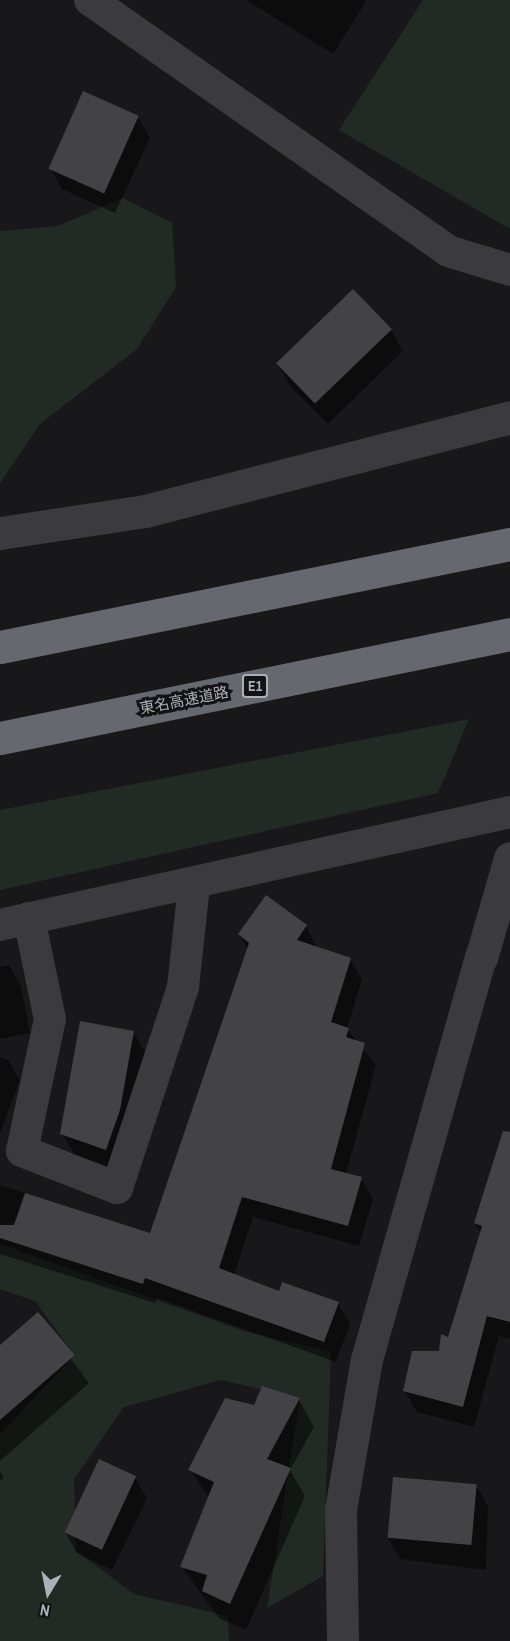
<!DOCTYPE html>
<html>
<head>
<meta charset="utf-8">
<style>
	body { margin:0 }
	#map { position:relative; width:510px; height:1641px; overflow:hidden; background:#18181a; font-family:"Archivo Narrow","Noto Sans JP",sans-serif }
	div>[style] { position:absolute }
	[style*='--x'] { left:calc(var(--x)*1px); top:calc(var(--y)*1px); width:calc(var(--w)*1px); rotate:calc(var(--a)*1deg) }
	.green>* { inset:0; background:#222a24 }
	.shadow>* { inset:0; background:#0007 }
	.building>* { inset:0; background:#434347; transform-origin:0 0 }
	.minor>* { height:32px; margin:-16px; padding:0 16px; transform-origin:16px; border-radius:16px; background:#3a3a3f }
	.tertiary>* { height:33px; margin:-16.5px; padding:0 16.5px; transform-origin:16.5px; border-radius:16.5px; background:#3a3a3f }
	.motorway>* { height:33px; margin:-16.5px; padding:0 16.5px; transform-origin:16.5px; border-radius:16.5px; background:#666870 }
	span { translate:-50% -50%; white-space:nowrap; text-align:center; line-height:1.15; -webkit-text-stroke:6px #131315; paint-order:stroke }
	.shield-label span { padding:2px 4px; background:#131315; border:2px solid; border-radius:4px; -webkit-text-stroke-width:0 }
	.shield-label { font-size:14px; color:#abb0b9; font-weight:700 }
	.street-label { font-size:15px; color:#abb0b9 }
	.north { position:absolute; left:18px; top:1563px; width:60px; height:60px; -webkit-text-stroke:4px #131315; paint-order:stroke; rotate:190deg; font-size:16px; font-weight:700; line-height:24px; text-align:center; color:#abb0b9 }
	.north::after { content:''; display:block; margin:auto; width:21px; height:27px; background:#abb0b9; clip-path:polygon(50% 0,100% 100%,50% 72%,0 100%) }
</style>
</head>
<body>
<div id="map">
	<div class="green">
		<i style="clip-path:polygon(423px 0,510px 0,510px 229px,339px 130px)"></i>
		<i style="clip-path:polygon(123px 198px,172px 223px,176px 287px,137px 349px,40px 424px,0 483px,0 231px,58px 226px)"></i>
		<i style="clip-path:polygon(469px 719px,438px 793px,0 890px,0 810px)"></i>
		<i style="clip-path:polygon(0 1244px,244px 1331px,331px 1352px,323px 1576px,267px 1608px,300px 1398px,221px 1380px,124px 1407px,74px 1479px,76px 1551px,134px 1594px,228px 1616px,229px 1641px,0 1641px,0 1434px,75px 1355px,35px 1301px,0 1289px)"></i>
	</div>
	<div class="shadow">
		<i style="clip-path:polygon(246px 0,367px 0,333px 54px)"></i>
		<i style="clip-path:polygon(138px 117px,150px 138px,115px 213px,62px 189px,50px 168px)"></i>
		<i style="clip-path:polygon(353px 292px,391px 330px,403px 351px,328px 424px,290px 386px,278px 365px)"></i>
		<i style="clip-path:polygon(306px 926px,317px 948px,350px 959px,362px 979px,347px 1029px,376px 1065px,346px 1174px,361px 1179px,373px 1199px,359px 1246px,253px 1217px,234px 1276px,280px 1293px,338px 1303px,350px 1324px,336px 1362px,157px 1298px,155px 1303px,0 1254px,0 1185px,151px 1234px,248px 950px,239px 934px)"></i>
		<i style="clip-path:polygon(9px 965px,21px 986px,30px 1033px,0 1039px,0 967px)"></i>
		<i style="clip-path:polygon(133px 1032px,146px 1053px,118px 1170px,74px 1154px,62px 1133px)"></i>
		<i style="clip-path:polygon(0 1057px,8px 1060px,20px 1080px,0 1133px)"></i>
		<i style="clip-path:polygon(510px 1180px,510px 1339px,499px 1336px,474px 1427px,417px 1412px,405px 1391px,449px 1339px,481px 1234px,475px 1223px)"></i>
		<i style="clip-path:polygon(38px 1315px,89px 1383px,0 1461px,0 1347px)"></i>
		<i style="clip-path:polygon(299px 1400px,314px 1427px,290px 1470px,305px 1496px,246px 1630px,219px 1618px,181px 1566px,209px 1498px,190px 1470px,255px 1406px)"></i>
		<i style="clip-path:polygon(0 1471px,4px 1478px,0 1481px)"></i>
		<i style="clip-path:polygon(135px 1478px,147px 1498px,112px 1570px,77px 1553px,65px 1532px)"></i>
		<i style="clip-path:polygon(476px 1485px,488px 1506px,486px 1570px,400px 1559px,388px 1538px)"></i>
	</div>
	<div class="building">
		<i style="left:83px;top:91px;width:61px;height:85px;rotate:24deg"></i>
		<i style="left:353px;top:289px;width:56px;height:107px;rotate:46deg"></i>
		<i style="clip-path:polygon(266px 895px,307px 925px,297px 940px,351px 958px,331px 1022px,349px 1028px,346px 1037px,365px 1043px,331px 1169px,362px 1177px,348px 1226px,242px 1197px,219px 1268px,279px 1291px,282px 1282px,339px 1302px,324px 1342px,145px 1278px,143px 1284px,0 1238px,0 1225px,14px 1225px,25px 1193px,150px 1233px,249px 943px,238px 934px)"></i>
		<i style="clip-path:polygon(80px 1021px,134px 1031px,120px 1110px,106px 1150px,60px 1134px)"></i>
		<i style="clip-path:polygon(503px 1131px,510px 1132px,510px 1322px,487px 1316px,463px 1407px,403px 1391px,412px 1351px,439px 1351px,441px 1334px,448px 1337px,482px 1226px,474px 1223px)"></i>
		<i style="clip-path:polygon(38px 1312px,75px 1355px,0 1420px,0 1345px)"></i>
		<i style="clip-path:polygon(262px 1386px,300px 1398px,267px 1459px,291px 1468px,230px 1604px,202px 1591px,207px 1575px,180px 1567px,214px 1482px,188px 1470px,225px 1398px,254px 1405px)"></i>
		<i style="left:99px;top:1459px;width:41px;height:81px;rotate:25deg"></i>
		<i style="left:393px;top:1477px;width:84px;height:61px;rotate:5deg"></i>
	</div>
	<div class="minor">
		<i style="--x:90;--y:0;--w:437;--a:35"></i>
		<i style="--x:448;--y:251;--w:65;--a:17"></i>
		<i style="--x:29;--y:918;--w:103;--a:78.3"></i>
		<i style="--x:50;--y:1019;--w:135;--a:102"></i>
		<i style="--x:22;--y:1151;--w:102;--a:21.3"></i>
		<i style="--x:117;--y:1188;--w:212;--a:-71.8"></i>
		<i style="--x:183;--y:987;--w:103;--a:-83.8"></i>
		<i style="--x:0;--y:925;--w:522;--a:-12.49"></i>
		<i style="--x:343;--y:1641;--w:131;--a:-90.9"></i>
		<i style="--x:341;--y:1510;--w:152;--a:-80.2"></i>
		<i style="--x:367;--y:1360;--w:418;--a:-74.2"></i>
	</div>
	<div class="tertiary">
		<i style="--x:0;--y:533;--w:147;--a:-8.6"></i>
		<i style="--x:145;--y:511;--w:377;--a:-14.4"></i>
		<i style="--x:481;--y:958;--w:104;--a:-73.8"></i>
	</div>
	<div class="motorway">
		<i style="--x:0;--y:647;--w:520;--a:-11.42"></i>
		<i style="--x:0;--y:738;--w:520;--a:-11.53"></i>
	</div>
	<div class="shield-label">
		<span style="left:255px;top:686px">E1</span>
	</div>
	<div class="street-label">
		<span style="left:184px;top:700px;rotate:-11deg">東名高速道路</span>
	</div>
	<div class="north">N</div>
</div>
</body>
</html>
